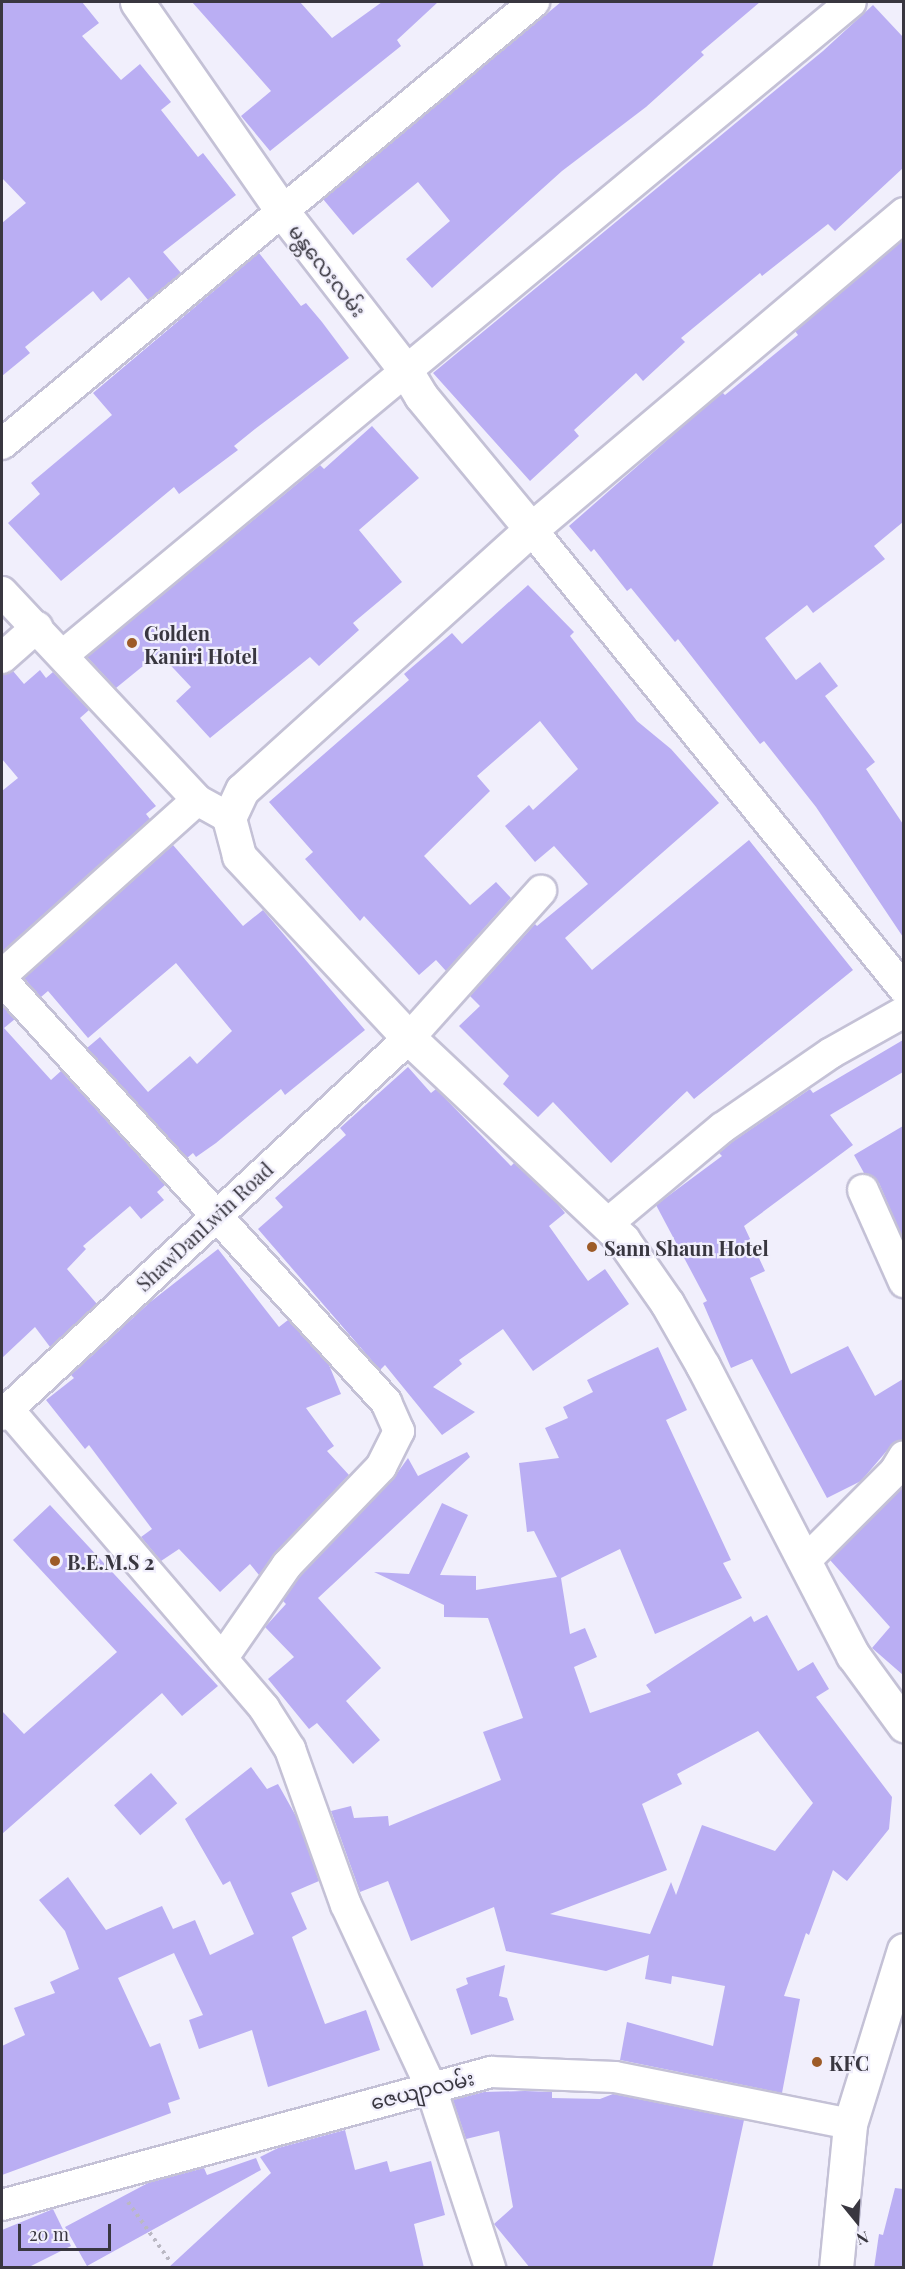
<!DOCTYPE html>
<html>
<head>
<meta charset="utf-8">
<style>
	body { margin:0 }
	#map { position:relative; width:905px; height:2269px; overflow:hidden; background:#f1effc; font-family:"Playfair Display","Noto Sans Myanmar",serif }
	div>[style] { position:absolute }
	[style*='--x'] { left:calc(var(--x)*1px); top:calc(var(--y)*1px); width:calc(var(--w)*1px); rotate:calc(var(--a)*1deg) }
	.building>* { inset:0; background:#baaef3; transform-origin:0 0 }
	.path>* { height:4px; margin-top:-2px; transform-origin:0; background:repeating-linear-gradient(90deg,#bab8c3 0 3px,transparent 0 7.5px) }
	.roads { filter:drop-shadow(2px 0 #c4c1d6) drop-shadow(-2px 0 #c4c1d6) drop-shadow(0 2px #c4c1d6) drop-shadow(0 -2px #c4c1d6) }
	.street>* { height:30px; margin:-15px; padding:0 15px; transform-origin:15px; border-radius:15px; background:#fff }
	.secondary>* { height:33px; margin:-16.5px; padding:0 16.5px; transform-origin:16.5px; border-radius:16.5px; background:#fff }
	.dots>* { width:16px; height:16px; translate:-50% -50%; box-sizing:border-box; border:3px solid #f1effc; border-radius:50% }
	span { translate:-50% -50%; white-space:nowrap; text-align:center; line-height:1.15; -webkit-text-stroke:4.5px #f1effc; paint-order:stroke }
	.street-label { font-size:20px; color:#393740 }
	.poi-label { font-size:20px; color:#393740; font-weight:700 }
	.left { translate:0 -50%; text-align:left }
	.frame { position:absolute; inset:0; border:3px solid #393740; pointer-events:none }
	.north { position:absolute; left:827px; top:2191px; width:60px; height:60px; -webkit-text-stroke:4px #f1effc; paint-order:stroke; rotate:162deg; font-size:16px; font-weight:700; line-height:24px; text-align:center; color:#393740 }
	.north::after { content:''; display:block; margin:auto; width:21px; height:27px; background:#393740; clip-path:polygon(50% 0,100% 100%,50% 72%,0 100%) }
	.scale { position:absolute; left:18px; top:2224px; width:93px; height:27px; box-sizing:border-box; border:3px solid #393740; border-top:0; padding-left:8px; font-size:18px; line-height:21px; white-space:nowrap; color:#393740; -webkit-text-stroke:4px #f1effc; paint-order:stroke }
</style>
</head>
<body>
<div id="map">
	<div class="building">
		<i style="clip-path:polygon(2px 2px,82px 2px,99px 23px,82px 36px,121px 80px,140px 64px,171px 102px,161px 110px,198px 157px,203px 153px,236px 195px,163px 252px,181px 273px,148px 300px,129px 277px,101px 301px,93px 291px,25px 347px,30px 353px,2px 376px,2px 223px,26px 203px,2px 178px)"></i>
		<i style="clip-path:polygon(192px 2px,300px 2px,332px 38px,382px 2px,438px 2px,397px 40px,401px 46px,270px 151px,241px 116px,271px 91px)"></i>
		<i style="clip-path:polygon(561px 2px,760px 2px,701px 52px,704px 55px,646px 107px,562px 171px,432px 288px,406px 259px,450px 221px,418px 182px,353px 235px,323px 199px)"></i>
		<i style="clip-path:polygon(873px 5px,903px 37px,903px 168px,835px 231px,828px 224px,762px 276px,760px 273px,681px 338px,685px 342px,643px 381px,636px 373px,574px 430px,579px 436px,530px 481px,433px 373px,823px 51px)"></i>
		<i style="clip-path:polygon(903px 239px,903px 522px,874px 546px,885px 559px,813px 613px,807px 605px,765px 638px,796px 680px,820px 662px,838px 686px,825px 696px,875px 762px,866px 769px,903px 824px,903px 937px,816px 807px,764px 741px,760px 744px,678px 639px,675px 642px,631px 588px,627px 591px,594px 549px,591px 552px,569px 526px,722px 392px,725px 395px,798px 335px,795px 331px)"></i>
		<i style="clip-path:polygon(259px 253px,301px 306px,306px 303px,322px 322px,349px 358px,255px 429px,234px 446px,238px 450px,179px 494px,174px 487px,61px 581px,8px 523px,40px 494px,31px 483px,112px 415px,93px 393px)"></i>
		<i style="clip-path:polygon(372px 426px,419px 478px,359px 530px,402px 582px,353px 623px,359px 630px,319px 666px,310px 657px,210px 738px,176px 701px,191px 687px,159px 653px,116px 688px,87px 657px,320px 465px,324px 469px)"></i>
		<i style="clip-path:polygon(528px 585px,574px 632px,570px 636px,637px 721px,671px 749px,719px 803px,565px 938px,592px 970px,749px 840px,853px 970px,694px 1099px,687px 1091px,611px 1163px,553px 1102px,538px 1117px,503px 1084px,509px 1076px,459px 1026px,480px 1006px,470px 996px,535px 924px,537px 926px,588px 884px,554px 846px,535px 862px,505px 826px,529px 805px,533px 810px,578px 769px,540px 721px,477px 776px,490px 791px,424px 856px,470px 905px,496px 882px,511px 898px,446px 971px,436px 960px,419px 975px,364px 916px,360px 921px,305px 859px,313px 852px,269px 802px,409px 680px,404px 674px,452px 633px,462px 644px)"></i>
		<i style="clip-path:polygon(40px 670px,46px 678px,53px 672px,89px 710px,80px 718px,156px 806px,146px 814px,150px 819px,2px 952px,2px 791px,18px 778px,2px 759px,2px 675px,13px 671px,24px 684px)"></i>
		<i style="clip-path:polygon(173px 845px,243px 926px,263px 910px,365px 1030px,285px 1095px,281px 1089px,216px 1143px,196px 1157px,193px 1153px,187px 1158px,87px 1048px,100px 1037px,148px 1092px,190px 1056px,197px 1064px,232px 1031px,176px 963px,88px 1038px,48px 991px,41px 997px,24px 978px)"></i>
		<i style="clip-path:polygon(2px 1005px,15px 1019px,4px 1028px,51px 1080px,61px 1071px,165px 1185px,157px 1192px,164px 1200px,141px 1219px,130px 1206px,83px 1246px,86px 1249px,67px 1269px,97px 1304px,50px 1347px,35px 1327px,2px 1358px)"></i>
		<i style="clip-path:polygon(903px 1040px,903px 1072px,830px 1115px,853px 1145px,744px 1226px,765px 1271px,750px 1278px,791px 1374px,848px 1346px,875px 1396px,903px 1379px,903px 1439px,890px 1447px,861px 1481px,827px 1498px,752px 1359px,731px 1368px,703px 1303px,707px 1301px,656px 1205px,722px 1156px,719px 1153px,732px 1142px,810px 1089px,813px 1093px)"></i>
		<i style="clip-path:polygon(408px 1067px,431px 1093px,436px 1089px,511px 1166px,514px 1163px,557px 1203px,565px 1213px,549px 1226px,588px 1281px,605px 1269px,629px 1304px,533px 1371px,503px 1329px,459px 1360px,462px 1364px,433px 1387px,475px 1412px,442px 1435px,385px 1365px,380px 1370px,258px 1229px,283px 1207px,275px 1198px,346px 1135px,340px 1128px)"></i>
		<i style="clip-path:polygon(903px 1126px,903px 1239px,879px 1183px,864px 1173px,854px 1155px)"></i>
		<i style="clip-path:polygon(218px 1249px,279px 1327px,288px 1320px,329px 1365px,341px 1394px,306px 1408px,334px 1446px,327px 1451px,349px 1475px,275px 1553px,259px 1575px,250px 1564px,220px 1592px,179px 1549px,161px 1561px,141px 1537px,152px 1529px,89px 1445px,85px 1449px,46px 1400px,74px 1378px,71px 1375px,149px 1303px)"></i>
		<i style="clip-path:polygon(evenodd,658px 1347px,687px 1410px,666px 1420px,731px 1560px,723px 1563px,742px 1598px,655px 1634px,620px 1549px,561px 1578px,570px 1634px,585px 1628px,597px 1657px,574px 1667px,590px 1713px,651px 1692px,646px 1685px,751px 1616px,754px 1622px,767px 1615px,798px 1671px,813px 1662px,829px 1689px,816px 1697px,892px 1797px,889px 1829px,847px 1881px,833px 1870px,809px 1935px,806px 1933px,784px 1996px,800px 1999px,782px 2093px,620px 2060px,627px 2022px,713px 2046px,725px 1986px,672px 1976px,671px 1984px,645px 1979px,649px 1955px,606px 1971px,506px 1951px,494px 1907px,411px 1941px,388px 1881px,360px 1892px,331px 1811px,351px 1806px,354px 1818px,388px 1816px,389px 1826px,501px 1780px,483px 1732px,523px 1718px,488px 1618px,444px 1617px,444px 1605px,374px 1572px,409px 1574px,442px 1503px,468px 1515px,440px 1575px,476px 1576px,476px 1590px,557px 1577px,534px 1531px,527px 1532px,519px 1463px,559px 1458px,545px 1428px,568px 1418px,563px 1407px,593px 1392px,587px 1380px,658px 1347px,758px 1731px,813px 1803px,775px 1851px,702px 1825px,676px 1895px,671px 1882px,650px 1934px,550px 1914px,667px 1870px,642px 1804px,682px 1784px,677px 1774px,758px 1731px)"></i>
		<i style="clip-path:polygon(467px 1452px,470px 1457px,318px 1598px,381px 1668px,346px 1701px,380px 1740px,353px 1764px,317px 1723px,309px 1729px,268px 1679px,294px 1657px,265px 1627px,286px 1604px,283px 1601px,300px 1576px,393px 1479px,408px 1458px,418px 1476px)"></i>
		<i style="clip-path:polygon(903px 1487px,903px 1675px,872px 1648px,890px 1627px,830px 1560px)"></i>
		<i style="clip-path:polygon(50px 1505px,218px 1686px,182px 1716px,162px 1693px,2px 1834px,2px 1711px,24px 1734px,117px 1652px,13px 1540px)"></i>
		<i style="clip-path:polygon(251px 1767px,267px 1789px,278px 1784px,297px 1818px,319px 1881px,291px 1893px,307px 1929px,292px 1937px,325px 2024px,366px 2010px,380px 2050px,268px 2087px,252px 2030px,199px 2049px,189px 2020px,203px 2015px,174px 1953px,118px 1978px,150px 2047px,160px 2043px,180px 2099px,168px 2103px,171px 2113px,2px 2175px,2px 2046px,25px 2035px,14px 2008px,55px 1993px,50px 1982px,79px 1969px,65px 1931px,39px 1900px,68px 1877px,106px 1930px,162px 1906px,173px 1929px,195px 1920px,210px 1955px,254px 1934px,230px 1881px,223px 1885px,185px 1819px)"></i>
		<i style="left:151px;top:1773px;width:40px;height:49px;rotate:49deg"></i>
		<i style="clip-path:polygon(505px 1965px,499px 1996px,507px 1998px,514px 2020px,471px 2035px,456px 1989px,468px 1984px,466px 1978px)"></i>
		<i style="clip-path:polygon(525px 2091px,552px 2092px,552px 2098px,600px 2099px,613px 2094px,744px 2120px,712px 2268px,530px 2268px,494px 2224px,513px 2207px,499px 2131px,466px 2139px,453px 2100px,484px 2092px)"></i>
		<i style="clip-path:polygon(345px 2130px,355px 2170px,387px 2161px,390px 2172px,431px 2161px,445px 2215px,414px 2224px,424px 2268px,168px 2268px,271px 2173px,260px 2157px,278px 2148px)"></i>
		<i style="clip-path:polygon(256px 2158px,261px 2170px,87px 2266px,65px 2227px,148px 2183px,204px 2168px,207px 2175px)"></i>
		<i style="clip-path:polygon(895px 2188px,903px 2189px,903px 2268px,874px 2268px,879px 2234px,883px 2235px)"></i>
		<i style="clip-path:polygon(53px 2209px,71px 2246px,27px 2268px,2px 2268px,2px 2230px)"></i>
	</div>
	<div class="path">
		<i style="--x:128;--y:2202;--w:71;--a:54.7"></i>
	</div>
	<div class="roads">
		<div class="street">
			<i style="--x:2;--y:444;--w:692;--a:-39.72"></i>
			<i style="--x:531;--y:529;--w:592;--a:50.96"></i>
			<i style="--x:2;--y:592;--w:285;--a:46.8"></i>
			<i style="--x:197;--y:800;--w:37;--a:29"></i>
			<i style="--x:63;--y:655;--w:1023;--a:-39.65"></i>
			<i style="--x:2;--y:658;--w:47;--a:-41.5"></i>
			<i style="--x:2;--y:975;--w:262;--a:-41.9"></i>
			<i style="--x:2;--y:980;--w:571;--a:47.7"></i>
			<i style="--x:386;--y:1402;--w:32;--a:66"></i>
			<i style="--x:399;--y:1431;--w:40;--a:116.6"></i>
			<i style="--x:381;--y:1467;--w:136;--a:133.8"></i>
			<i style="--x:287;--y:1565;--w:114;--a:124.7"></i>
			<i style="--x:863;--y:1190;--w:101;--a:66"></i>
			<i style="--x:607;--y:1224;--w:150;--a:-39.9"></i>
			<i style="--x:722;--y:1128;--w:132;--a:-34.5"></i>
			<i style="--x:831;--y:1053;--w:84;--a:-29.3"></i>
			<i style="--x:8;--y:1409;--w:394;--a:49.4"></i>
			<i style="--x:264;--y:1708;--w:49;--a:57.6"></i>
			<i style="--x:290;--y:1749;--w:166;--a:70.3"></i>
			<i style="--x:346;--y:1905;--w:199;--a:65"></i>
			<i style="--x:430;--y:2085;--w:193;--a:71.8"></i>
			<i style="--x:2;--y:1415;--w:555;--a:-42.81"></i>
			<i style="--x:409;--y:1038;--w:198;--a:-48.1"></i>
			<i style="--x:804;--y:1562;--w:129;--a:-45"></i>
			<i style="--x:895;--y:1471;--w:17;--a:-59"></i>
			<i style="--x:2;--y:2205;--w:507;--a:-15.22"></i>
			<i style="--x:491;--y:2072;--w:124;--a:2.3"></i>
			<i style="--x:615;--y:2077;--w:240;--a:11.3"></i>
		</div>
		<div class="secondary">
			<i style="--x:137;--y:2;--w:254;--a:55.2"></i>
			<i style="--x:282;--y:211;--w:202;--a:52.2"></i>
			<i style="--x:406;--y:371;--w:29;--a:59"></i>
			<i style="--x:421;--y:396;--w:173;--a:50.4"></i>
			<i style="--x:904;--y:214;--w:488;--a:139.8"></i>
			<i style="--x:531;--y:529;--w:389;--a:137.9"></i>
			<i style="--x:242;--y:790;--w:31;--a:115"></i>
			<i style="--x:229;--y:818;--w:39;--a:75"></i>
			<i style="--x:239;--y:856;--w:249;--a:47"></i>
			<i style="--x:409;--y:1038;--w:294;--a:43.3"></i>
			<i style="--x:623;--y:1240;--w:77;--a:55.1"></i>
			<i style="--x:667;--y:1303;--w:73;--a:60.3"></i>
			<i style="--x:703;--y:1366;--w:326;--a:62.6"></i>
			<i style="--x:853;--y:1655;--w:87;--a:53.9"></i>
			<i style="--x:836;--y:2268;--w:145;--a:-84.4"></i>
			<i style="--x:850;--y:2124;--w:182;--a:-72.8"></i>
		</div>
	</div>
	<div class="dots">
		<i style="left:132px;top:643px;background:#9d5b28"></i>
		<i style="left:592px;top:1247px;background:#9d5b28"></i>
		<i style="left:55px;top:1561px;background:#9d5b28"></i>
		<i style="left:817px;top:2062px;background:#9d5b28"></i>
	</div>
	<div class="street-label">
		<span style="left:328px;top:270px;rotate:52deg">မန္တလေးလမ်း</span>
		<span style="left:204px;top:1226px;rotate:-43deg">ShawDanLwin Road</span>
		<span style="left:422px;top:2089px;rotate:-14deg">ဇေယျာလမ်း</span>
	</div>
	<div class="poi-label">
		<span class="left" style="left:144px;top:644px">Golden<br>Kaniri Hotel</span>
		<span class="left" style="left:604px;top:1247px">Sann Shaun Hotel</span>
		<span class="left" style="left:67px;top:1561px">B.E.M.S 2</span>
		<span class="left" style="left:829px;top:2062px">KFC</span>
	</div>
	<div class="frame"></div>
	<div class="north">N</div>
	<div class="scale">20 m</div>
</div>
</body>
</html>
